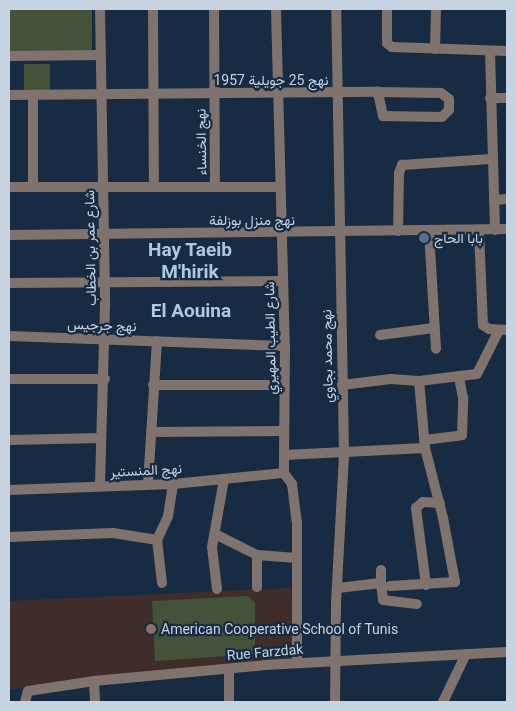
<!DOCTYPE html>
<html>
<head>
<meta charset="utf-8">
<style>
	body { margin:0 }
	#map { position:relative; width:516px; height:711px; overflow:hidden; background:#172c42; font-family:Roboto,Vazirmatn,sans-serif }
	div>[style] { position:absolute }
	[style*='--x'] { left:calc(var(--x)*1px); top:calc(var(--y)*1px); width:calc(var(--w)*1px); rotate:calc(var(--a)*1deg) }
	.education>* { inset:0; background:#402d29 }
	.green>* { inset:0; background:#435239; transform-origin:0 0 }
	.minor>* { height:10px; margin:-5px; padding:0 5px; transform-origin:5px; border-radius:5px; background:#80726d }
	.dots>* { width:14px; height:14px; translate:-50% -50%; box-sizing:border-box; border:2px solid #172c42; border-radius:50% }
	span { translate:-50% -50%; white-space:nowrap; text-align:center; line-height:1.15; -webkit-text-stroke:4.5px #172c42; paint-order:stroke }
	.street-label { font-size:14px; color:#c6d3e2 }
	.poi-label { font-size:14px; color:#c6d3e2 }
	.left { translate:0 -50%; text-align:left }
	.district-label { font-size:19px; color:#aec7e4; font-weight:700 }
	.frame { position:absolute; inset:0; border:10px solid #c6d3e2; pointer-events:none }
</style>
</head>
<body>
<div id="map">
	<div class="education">
		<i style="clip-path:polygon(291px 588px,295px 658px,69px 679px,9px 690px,9px 601px)"></i>
	</div>
	<div class="green">
		<i style="left:9px;top:9px;width:83px;height:42px"></i>
		<i style="left:24px;top:64px;width:26px;height:30px"></i>
		<i style="clip-path:polygon(247px 596px,255px 602px,255px 654px,155px 661px,152px 601px)"></i>
	</div>
	<div class="minor">
		<i style="--x:100;--y:9;--w:296;--a:89"></i>
		<i style="--x:105;--y:305;--w:181;--a:91.6"></i>
		<i style="--x:153;--y:9;--w:176;--a:89.7"></i>
		<i style="--x:214;--y:9;--w:177;--a:89.7"></i>
		<i style="--x:276;--y:9;--w:337;--a:88.5"></i>
		<i style="--x:285;--y:346;--w:127;--a:90.5"></i>
		<i style="--x:284;--y:473;--w:14;--a:54"></i>
		<i style="--x:292;--y:484;--w:38;--a:83"></i>
		<i style="--x:297;--y:522;--w:141;--a:90"></i>
		<i style="--x:387;--y:9;--w:34;--a:90"></i>
		<i style="--x:387;--y:43;--w:6;--a:39"></i>
		<i style="--x:392;--y:47;--w:115;--a:2"></i>
		<i style="--x:435;--y:49;--w:40;--a:-88.6"></i>
		<i style="--x:490;--y:51;--w:179;--a:88.4"></i>
		<i style="--x:9;--y:56;--w:91;--a:-0.6"></i>
		<i style="--x:9;--y:95;--w:369;--a:-0.5"></i>
		<i style="--x:378;--y:92;--w:63;--a:0.9"></i>
		<i style="--x:441;--y:93;--w:10;--a:37"></i>
		<i style="--x:449;--y:99;--w:11;--a:90"></i>
		<i style="--x:449;--y:110;--w:10;--a:135"></i>
		<i style="--x:442;--y:117;--w:59;--a:-179"></i>
		<i style="--x:383;--y:116;--w:25;--a:-102"></i>
		<i style="--x:490;--y:98;--w:17;--a:0"></i>
		<i style="--x:9;--y:187;--w:271;--a:0"></i>
		<i style="--x:33;--y:187;--w:91;--a:-90"></i>
		<i style="--x:494;--y:200;--w:13;--a:-4"></i>
		<i style="--x:398;--y:231;--w:58;--a:-89"></i>
		<i style="--x:399;--y:173;--w:9;--a:-69"></i>
		<i style="--x:402;--y:165;--w:89;--a:-3.9"></i>
		<i style="--x:429;--y:231;--w:118;--a:86.6"></i>
		<i style="--x:479;--y:231;--w:94;--a:87.6"></i>
		<i style="--x:483;--y:325;--w:7;--a:34"></i>
		<i style="--x:489;--y:329;--w:18;--a:3"></i>
		<i style="--x:9;--y:235;--w:498;--a:-0.7"></i>
		<i style="--x:9;--y:283;--w:273;--a:-0.4"></i>
		<i style="--x:380;--y:335;--w:54;--a:-7.4"></i>
		<i style="--x:9;--y:336;--w:276;--a:2.1"></i>
		<i style="--x:9;--y:379;--w:96;--a:0"></i>
		<i style="--x:153;--y:385;--w:131;--a:0"></i>
		<i style="--x:342;--y:385;--w:49;--a:-7"></i>
		<i style="--x:391;--y:379;--w:28;--a:4"></i>
		<i style="--x:419;--y:381;--w:58;--a:-6.9"></i>
		<i style="--x:477;--y:374;--w:49;--a:-63.4"></i>
		<i style="--x:151;--y:432;--w:133;--a:-0.4"></i>
		<i style="--x:9;--y:440;--w:92;--a:-1.2"></i>
		<i style="--x:424;--y:440;--w:38;--a:-7"></i>
		<i style="--x:462;--y:435;--w:37;--a:-88"></i>
		<i style="--x:463;--y:398;--w:20;--a:-101"></i>
		<i style="--x:284;--y:455;--w:141;--a:-2.8"></i>
		<i style="--x:148;--y:484;--w:143;--a:-86.4"></i>
		<i style="--x:9;--y:490;--w:164;--a:-2.1"></i>
		<i style="--x:173;--y:484;--w:112;--a:-5.7"></i>
		<i style="--x:217;--y:535;--w:45;--a:26.6"></i>
		<i style="--x:257;--y:555;--w:40;--a:4.3"></i>
		<i style="--x:9;--y:537;--w:104;--a:-2.2"></i>
		<i style="--x:113;--y:533;--w:45;--a:9"></i>
		<i style="--x:381;--y:570;--w:13;--a:90"></i>
		<i style="--x:162;--y:583;--w:43;--a:-96.6"></i>
		<i style="--x:157;--y:540;--w:26;--a:-65"></i>
		<i style="--x:168;--y:516;--w:32;--a:-81"></i>
		<i style="--x:426;--y:585;--w:78;--a:-97.4"></i>
		<i style="--x:416;--y:508;--w:9;--a:-41"></i>
		<i style="--x:423;--y:502;--w:17;--a:3"></i>
		<i style="--x:390;--y:586;--w:65;--a:-3.5"></i>
		<i style="--x:455;--y:582;--w:65;--a:-100.6"></i>
		<i style="--x:443;--y:518;--w:72;--a:-104.4"></i>
		<i style="--x:425;--y:448;--w:67;--a:-95.1"></i>
		<i style="--x:257;--y:587;--w:32;--a:-90"></i>
		<i style="--x:338;--y:588;--w:43;--a:-6.6"></i>
		<i style="--x:381;--y:583;--w:17;--a:83"></i>
		<i style="--x:383;--y:600;--w:34;--a:7"></i>
		<i style="--x:217;--y:589;--w:42;--a:-96.8"></i>
		<i style="--x:212;--y:547;--w:69;--a:-80"></i>
		<i style="--x:94;--y:681;--w:21;--a:87"></i>
		<i style="--x:25;--y:702;--w:11;--a:-75"></i>
		<i style="--x:28;--y:691;--w:67;--a:-8.6"></i>
		<i style="--x:94;--y:681;--w:172;--a:-5.3"></i>
		<i style="--x:265;--y:665;--w:242;--a:-3.1"></i>
		<i style="--x:229;--y:702;--w:33;--a:-90"></i>
		<i style="--x:335;--y:702;--w:99;--a:-89.4"></i>
		<i style="--x:336;--y:603;--w:149;--a:-86.9"></i>
		<i style="--x:344;--y:454;--w:445;--a:-91"></i>
		<i style="--x:443;--y:702;--w:53;--a:-64.4"></i>
	</div>
	<div class="dots">
		<i style="left:424px;top:238px;background:#5c6f8a"></i>
		<i style="left:151px;top:629px;background:#8d6e63"></i>
	</div>
	<div class="street-label">
		<span style="left:271px;top:80px">نهج 25 جويلية 1957</span>
		<span style="left:201px;top:142px;rotate:-91deg">نهج الخنساء</span>
		<span style="left:252px;top:220px">نهج منزل بوزلفة</span>
		<span style="left:90px;top:248px;rotate:-91deg">شارع عمر بن الخطاب</span>
		<span style="left:102px;top:325px;rotate:2deg">نهج جرجيس</span>
		<span style="left:270px;top:338px;rotate:-91deg">شارع الطيب المهيري</span>
		<span style="left:327px;top:356px;rotate:-91deg">نهج محمد بجاوي</span>
		<span style="left:146px;top:470px;rotate:-3deg">نهج المنستير</span>
		<span style="left:265px;top:652px;rotate:-5deg">Rue Farzdak</span>
	</div>
	<div class="poi-label">
		<span class="left" style="left:434px;top:238px">بابا الحاج</span>
		<span class="left" style="left:161px;top:629px">American Cooperative School of Tunis</span>
	</div>
	<div class="district-label">
		<span style="left:190px;top:261px">Hay Taeib<br>M'hirik</span>
		<span style="left:191px;top:311px">El Aouina</span>
	</div>
	<div class="frame"></div>
</div>
</body>
</html>
